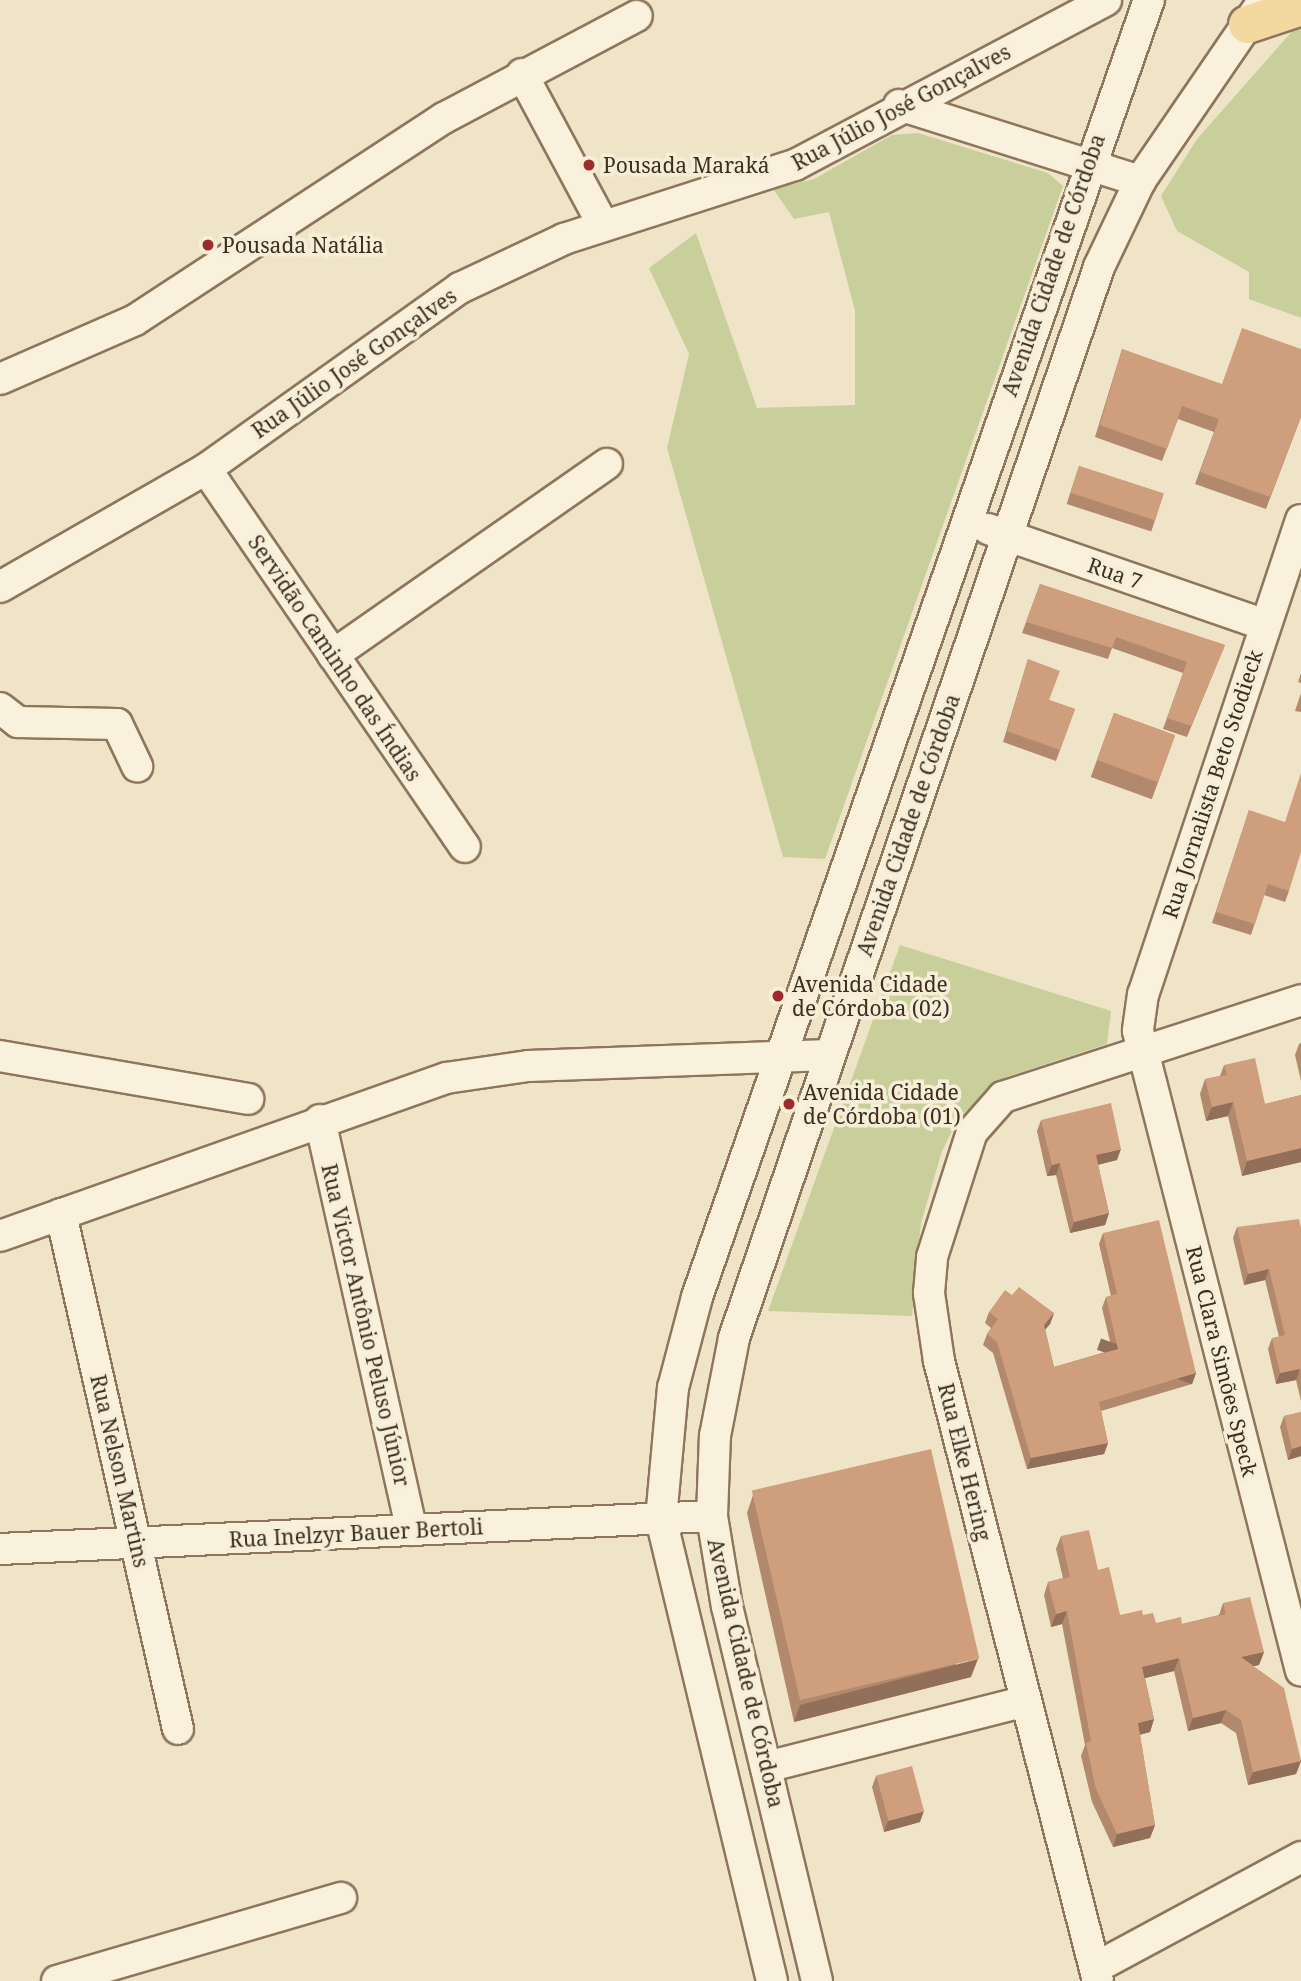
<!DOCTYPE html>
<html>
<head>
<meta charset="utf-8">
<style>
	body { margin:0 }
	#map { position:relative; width:1301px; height:1981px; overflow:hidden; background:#f0e4c8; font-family:"Noto Serif",serif }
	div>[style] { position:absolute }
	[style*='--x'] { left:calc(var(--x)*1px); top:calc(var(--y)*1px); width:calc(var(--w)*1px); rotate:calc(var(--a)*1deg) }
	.green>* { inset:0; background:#c9cf9b }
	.roads { filter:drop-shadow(2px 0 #8d765c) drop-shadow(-2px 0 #8d765c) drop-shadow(0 2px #8d765c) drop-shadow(0 -2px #8d765c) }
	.minor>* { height:30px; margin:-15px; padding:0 15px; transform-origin:15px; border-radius:15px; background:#faf1dc }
	.major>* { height:37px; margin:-18.5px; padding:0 18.5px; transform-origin:18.5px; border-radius:18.5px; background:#f3d9a0 }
	.wall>* { inset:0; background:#b2896c; transform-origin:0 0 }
	.shaded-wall>* { inset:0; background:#916f58; transform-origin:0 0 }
	.building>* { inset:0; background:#cf9f7d; transform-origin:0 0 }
	.dots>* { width:19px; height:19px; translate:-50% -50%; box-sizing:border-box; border:4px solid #f7eed8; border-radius:50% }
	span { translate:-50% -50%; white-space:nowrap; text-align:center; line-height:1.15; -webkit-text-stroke:7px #f7eed8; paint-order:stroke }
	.street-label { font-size:21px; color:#3d2e20 }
	.poi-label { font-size:21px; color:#3d2e20 }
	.left { translate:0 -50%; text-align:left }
</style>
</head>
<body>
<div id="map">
	<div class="green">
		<i style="clip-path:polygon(1301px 21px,1301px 318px,1249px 299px,1249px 272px,1177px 231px,1161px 196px,1197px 139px)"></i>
		<i style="clip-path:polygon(918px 133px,1048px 173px,1063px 186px,825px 859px,783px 857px,667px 448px,689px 354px,649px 268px,696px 233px,757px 408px,855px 405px,855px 311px,829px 212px,794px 219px,773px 189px,814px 179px,892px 135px)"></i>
		<i style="clip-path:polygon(900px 945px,1111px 1011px,1107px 1044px,1006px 1077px,960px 1116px,942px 1151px,921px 1223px,912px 1316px,768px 1311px)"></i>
	</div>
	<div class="roads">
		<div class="minor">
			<i style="--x:522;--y:74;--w:171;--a:61.8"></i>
			<i style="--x:899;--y:105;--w:253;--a:17.5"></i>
			<i style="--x:0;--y:379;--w:147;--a:-23.6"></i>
			<i style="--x:135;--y:320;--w:369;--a:-33.2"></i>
			<i style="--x:444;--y:118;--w:218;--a:-27.9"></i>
			<i style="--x:206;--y:469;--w:458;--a:55.6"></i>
			<i style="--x:1301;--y:520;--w:500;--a:108.4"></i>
			<i style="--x:1143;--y:994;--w:37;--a:98"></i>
			<i style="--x:1138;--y:1031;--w:660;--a:75.71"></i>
			<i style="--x:988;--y:529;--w:293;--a:19.1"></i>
			<i style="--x:0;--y:587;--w:237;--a:-29.8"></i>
			<i style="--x:206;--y:469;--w:312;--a:-35.5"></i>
			<i style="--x:460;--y:288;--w:115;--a:-25.2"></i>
			<i style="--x:564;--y:239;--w:243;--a:-17.8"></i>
			<i style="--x:795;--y:165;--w:352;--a:-27.9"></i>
			<i style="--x:333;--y:655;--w:334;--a:-34.9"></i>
			<i style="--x:0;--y:708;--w:23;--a:38"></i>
			<i style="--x:18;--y:722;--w:99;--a:1.2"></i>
			<i style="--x:117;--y:724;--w:47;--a:64.5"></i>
			<i style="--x:0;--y:1056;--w:252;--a:9.8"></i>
			<i style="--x:320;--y:1120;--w:420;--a:77.4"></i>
			<i style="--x:61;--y:1214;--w:528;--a:77.2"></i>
			<i style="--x:0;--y:1236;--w:473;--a:-19.5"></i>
			<i style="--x:446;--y:1078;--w:83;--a:-8.3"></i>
			<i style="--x:528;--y:1066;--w:301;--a:-2.1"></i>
			<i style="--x:0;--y:1549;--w:713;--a:-2.65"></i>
			<i style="--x:766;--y:1767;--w:268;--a:-14.2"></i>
			<i style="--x:1095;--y:1968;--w:234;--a:-28.3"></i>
			<i style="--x:57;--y:1981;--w:296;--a:-16.3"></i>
			<i style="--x:772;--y:1981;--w:475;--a:-103.5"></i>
			<i style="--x:661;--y:1519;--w:132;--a:-84.8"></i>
			<i style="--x:673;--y:1388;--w:94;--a:-75.2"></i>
			<i style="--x:697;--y:1297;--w:1374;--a:-70.79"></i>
			<i style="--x:817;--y:1981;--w:385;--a:-103.5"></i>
			<i style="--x:727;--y:1607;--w:92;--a:-99.4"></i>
			<i style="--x:712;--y:1516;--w:80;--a:-87.9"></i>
			<i style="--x:715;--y:1436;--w:100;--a:-79"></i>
			<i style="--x:734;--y:1338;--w:1131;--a:-71.18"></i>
			<i style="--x:1099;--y:267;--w:95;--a:-64.5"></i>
			<i style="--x:1140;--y:181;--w:212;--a:-55.6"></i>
			<i style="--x:1098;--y:1981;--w:640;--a:-104.38"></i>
			<i style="--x:939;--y:1361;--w:69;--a:-98.4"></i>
			<i style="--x:929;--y:1293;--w:36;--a:-85"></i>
			<i style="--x:932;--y:1257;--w:131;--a:-72.3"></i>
			<i style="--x:972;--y:1132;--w:47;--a:-48.5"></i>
			<i style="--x:1003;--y:1097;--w:313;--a:-18"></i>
		</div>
		<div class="major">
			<i style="--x:1247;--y:24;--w:57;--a:-18.4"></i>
		</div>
	</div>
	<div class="wall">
		<i style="clip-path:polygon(1122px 349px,1301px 417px,1266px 509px,1195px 484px,1214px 432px,1178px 419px,1162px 461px,1095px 437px)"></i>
		<i style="left:1079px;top:466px;width:89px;height:40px;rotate:18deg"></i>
		<i style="clip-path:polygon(1040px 584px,1225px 645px,1187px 737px,1163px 729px,1183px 673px,1112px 648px,1108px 659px,1022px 633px)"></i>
		<i style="clip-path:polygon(1028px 659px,1049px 700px,1075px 709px,1056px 761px,1003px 742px)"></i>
		<i style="clip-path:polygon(1301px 673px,1301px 683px,1298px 682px)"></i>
		<i style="clip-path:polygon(1301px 693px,1301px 712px,1295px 711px)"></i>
		<i style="left:1114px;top:713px;width:65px;height:68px;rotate:20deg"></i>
		<i style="clip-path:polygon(1249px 810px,1289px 891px,1285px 902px,1264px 895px,1251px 935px,1212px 923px)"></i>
		<i style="clip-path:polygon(1301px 1043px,1301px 1081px,1295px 1055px,1299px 1044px)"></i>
		<i style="clip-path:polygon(1224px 1065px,1265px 1104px,1301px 1095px,1301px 1162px,1242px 1176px,1228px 1116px,1206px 1121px,1200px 1094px,1205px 1079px,1220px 1076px)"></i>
		<i style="clip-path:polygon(1041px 1120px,1117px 1160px,1098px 1165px,1109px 1213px,1105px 1225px,1070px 1233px,1056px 1175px,1047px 1176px,1037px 1131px)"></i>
		<i style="clip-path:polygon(1237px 1227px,1301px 1228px,1301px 1401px,1296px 1380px,1276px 1384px,1268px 1349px,1272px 1338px,1279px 1337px,1265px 1280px,1244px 1285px,1233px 1238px)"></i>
		<i style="clip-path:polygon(1103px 1233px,1196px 1373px,1192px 1384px,1101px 1411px,1108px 1443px,1104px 1454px,1027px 1469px,993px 1353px,983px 1345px,987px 1334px,991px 1328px,985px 1323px,989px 1312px,1012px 1295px,1054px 1313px,1050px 1324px,1045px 1329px,1054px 1367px,1112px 1350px,1102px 1308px,1106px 1297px,1111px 1296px,1099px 1244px)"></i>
		<i style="clip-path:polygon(1301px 1412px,1301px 1456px,1288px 1460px,1280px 1427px,1284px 1416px)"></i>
		<i style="clip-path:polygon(753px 1495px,971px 1677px,794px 1722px,747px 1513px)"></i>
		<i style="clip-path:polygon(1061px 1536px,1098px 1570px,1120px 1615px,1143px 1615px,1156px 1623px,1182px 1624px,1219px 1615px,1223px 1603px,1264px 1652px,1259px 1665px,1253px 1666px,1301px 1761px,1296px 1774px,1248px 1785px,1236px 1733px,1221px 1723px,1188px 1731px,1174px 1671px,1145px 1678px,1154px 1719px,1150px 1732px,1140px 1735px,1155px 1825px,1150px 1838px,1113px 1847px,1092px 1802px,1081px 1756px,1085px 1745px,1062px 1624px,1051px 1627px,1044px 1595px,1048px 1582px,1063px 1578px,1056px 1549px)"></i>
		<i style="clip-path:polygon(876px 1776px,920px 1822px,884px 1832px,872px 1787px)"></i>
	</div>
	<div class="shaded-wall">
		<i style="clip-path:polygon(1233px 1102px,1228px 1116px,1206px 1121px,1212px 1107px)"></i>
		<i style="clip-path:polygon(1301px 1148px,1301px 1162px,1242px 1176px,1247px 1161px)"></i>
		<i style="clip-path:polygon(1121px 1149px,1117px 1160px,1092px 1166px,1096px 1155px)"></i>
		<i style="clip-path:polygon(1060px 1163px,1056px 1175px,1047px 1176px,1052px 1165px)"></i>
		<i style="clip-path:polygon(1109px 1213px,1105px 1225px,1070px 1233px,1074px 1222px)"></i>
		<i style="clip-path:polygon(1269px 1269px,1265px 1280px,1244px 1285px,1248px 1274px)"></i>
		<i style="clip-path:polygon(1054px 1313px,1050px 1324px,1040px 1336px,1044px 1325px)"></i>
		<i style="clip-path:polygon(1300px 1369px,1296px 1380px,1276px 1384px,1280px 1373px)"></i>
		<i style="left:1196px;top:1373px;width:12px;height:101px;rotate:110deg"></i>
		<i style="clip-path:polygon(1108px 1443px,1104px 1454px,1027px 1469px,1031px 1458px)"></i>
		<i style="clip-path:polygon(1301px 1446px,1301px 1456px,1288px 1460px,1292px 1449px)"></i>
		<i style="clip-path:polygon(1067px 1611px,1062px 1624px,1051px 1627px,1056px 1614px)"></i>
		<i style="clip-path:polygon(1264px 1652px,1259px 1665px,1236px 1670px,1241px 1657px)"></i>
		<i style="clip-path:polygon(1179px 1658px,1174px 1671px,1137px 1680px,1142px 1667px)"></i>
		<i style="clip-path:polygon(978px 1659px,971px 1677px,794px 1722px,800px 1705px)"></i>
		<i style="clip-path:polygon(1226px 1710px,1221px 1723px,1188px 1731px,1193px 1718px)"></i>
		<i style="clip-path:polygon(1154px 1719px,1150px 1732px,1133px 1736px,1138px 1723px)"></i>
		<i style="clip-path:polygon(1301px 1761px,1296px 1774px,1248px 1785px,1253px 1772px)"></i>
		<i style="clip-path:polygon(924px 1811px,920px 1822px,884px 1832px,888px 1821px)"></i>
		<i style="clip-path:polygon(1155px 1825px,1150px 1838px,1113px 1847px,1117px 1834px)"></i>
	</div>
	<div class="building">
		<i style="clip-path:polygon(1242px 328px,1301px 349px,1301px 416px,1270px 497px,1200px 472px,1219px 419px,1182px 406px,1167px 449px,1100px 425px,1122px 349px,1222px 384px)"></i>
		<i style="left:1079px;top:466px;width:89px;height:28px;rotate:18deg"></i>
		<i style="clip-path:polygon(1040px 584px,1225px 645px,1191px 726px,1167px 718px,1187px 662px,1116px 637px,1112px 648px,1026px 622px)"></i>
		<i style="clip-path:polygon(1028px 659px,1060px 671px,1049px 700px,1075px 709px,1060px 750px,1007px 731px)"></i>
		<i style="left:1114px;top:713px;width:65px;height:50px;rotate:20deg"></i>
		<i style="clip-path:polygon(1301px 773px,1301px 852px,1289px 891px,1268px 884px,1255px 924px,1216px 912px,1249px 810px,1285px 822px)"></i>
		<i style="clip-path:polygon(1255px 1058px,1265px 1104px,1301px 1095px,1301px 1148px,1247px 1161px,1233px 1102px,1212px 1107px,1205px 1079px,1227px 1075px,1224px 1065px)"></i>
		<i style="clip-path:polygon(1111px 1103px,1121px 1149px,1096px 1155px,1109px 1213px,1074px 1222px,1060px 1163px,1052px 1165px,1041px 1120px)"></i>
		<i style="clip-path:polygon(1299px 1219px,1301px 1228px,1301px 1373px,1300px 1369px,1280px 1373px,1272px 1338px,1285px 1335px,1269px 1269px,1248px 1274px,1237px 1227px)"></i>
		<i style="clip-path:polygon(1159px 1220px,1196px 1373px,1099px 1402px,1108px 1443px,1031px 1458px,997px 1342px,987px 1334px,998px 1319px,989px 1312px,1005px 1290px,1012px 1295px,1019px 1287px,1054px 1313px,1044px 1325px,1054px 1367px,1118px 1349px,1106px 1297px,1117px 1294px,1103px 1233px)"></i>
		<i style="clip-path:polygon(1301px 1412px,1301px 1446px,1292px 1449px,1284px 1416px)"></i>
		<i style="left:931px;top:1449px;width:215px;height:184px;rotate:77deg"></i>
		<i style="clip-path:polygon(1089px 1530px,1098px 1570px,1109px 1567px,1120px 1615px,1142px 1610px,1143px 1615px,1153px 1613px,1156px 1623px,1181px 1617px,1182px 1624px,1226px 1614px,1223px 1603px,1250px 1597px,1264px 1652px,1241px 1657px,1284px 1688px,1301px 1761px,1253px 1772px,1241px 1720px,1226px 1710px,1193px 1718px,1179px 1658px,1142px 1667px,1154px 1719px,1138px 1723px,1155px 1825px,1117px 1834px,1096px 1789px,1086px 1743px,1091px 1741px,1067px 1611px,1056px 1614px,1048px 1582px,1070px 1577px,1061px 1536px)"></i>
		<i style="left:912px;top:1766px;width:47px;height:37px;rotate:75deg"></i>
	</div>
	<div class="dots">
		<i style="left:589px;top:165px;background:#9e2a2b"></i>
		<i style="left:208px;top:245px;background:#9e2a2b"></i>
		<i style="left:778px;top:996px;background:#9e2a2b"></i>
		<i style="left:789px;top:1104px;background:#9e2a2b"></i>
	</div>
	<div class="street-label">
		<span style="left:901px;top:107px;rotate:-28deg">Rua Júlio José Gonçalves</span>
		<span style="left:1053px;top:265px;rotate:-71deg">Avenida Cidade de Córdoba</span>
		<span style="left:354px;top:363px;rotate:-35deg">Rua Júlio José Gonçalves</span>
		<span style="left:1115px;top:573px;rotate:19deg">Rua 7</span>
		<span style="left:335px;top:658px;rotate:56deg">Servidão Caminho das Índias</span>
		<span style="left:1212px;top:784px;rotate:-72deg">Rua Jornalista Beto Stodieck</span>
		<span style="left:908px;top:825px;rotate:-71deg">Avenida Cidade de Córdoba</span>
		<span style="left:366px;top:1325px;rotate:77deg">Rua Victor Antônio Peluso Júnior</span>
		<span style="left:1222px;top:1361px;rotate:76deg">Rua Clara Simões Speck</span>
		<span style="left:965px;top:1462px;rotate:76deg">Rua Elke Hering</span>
		<span style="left:120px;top:1471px;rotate:77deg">Rua Nelson Martins</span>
		<span style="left:356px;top:1533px;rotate:-3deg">Rua Inelzyr Bauer Bertoli</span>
		<span style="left:746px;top:1673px;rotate:77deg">Avenida Cidade de Córdoba</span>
	</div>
	<div class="poi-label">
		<span class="left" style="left:603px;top:165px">Pousada Maraká</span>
		<span class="left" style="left:222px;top:245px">Pousada Natália</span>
		<span class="left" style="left:792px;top:996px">Avenida Cidade<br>de Córdoba (02)</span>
		<span class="left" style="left:803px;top:1104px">Avenida Cidade<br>de Córdoba (01)</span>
	</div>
</div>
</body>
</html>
